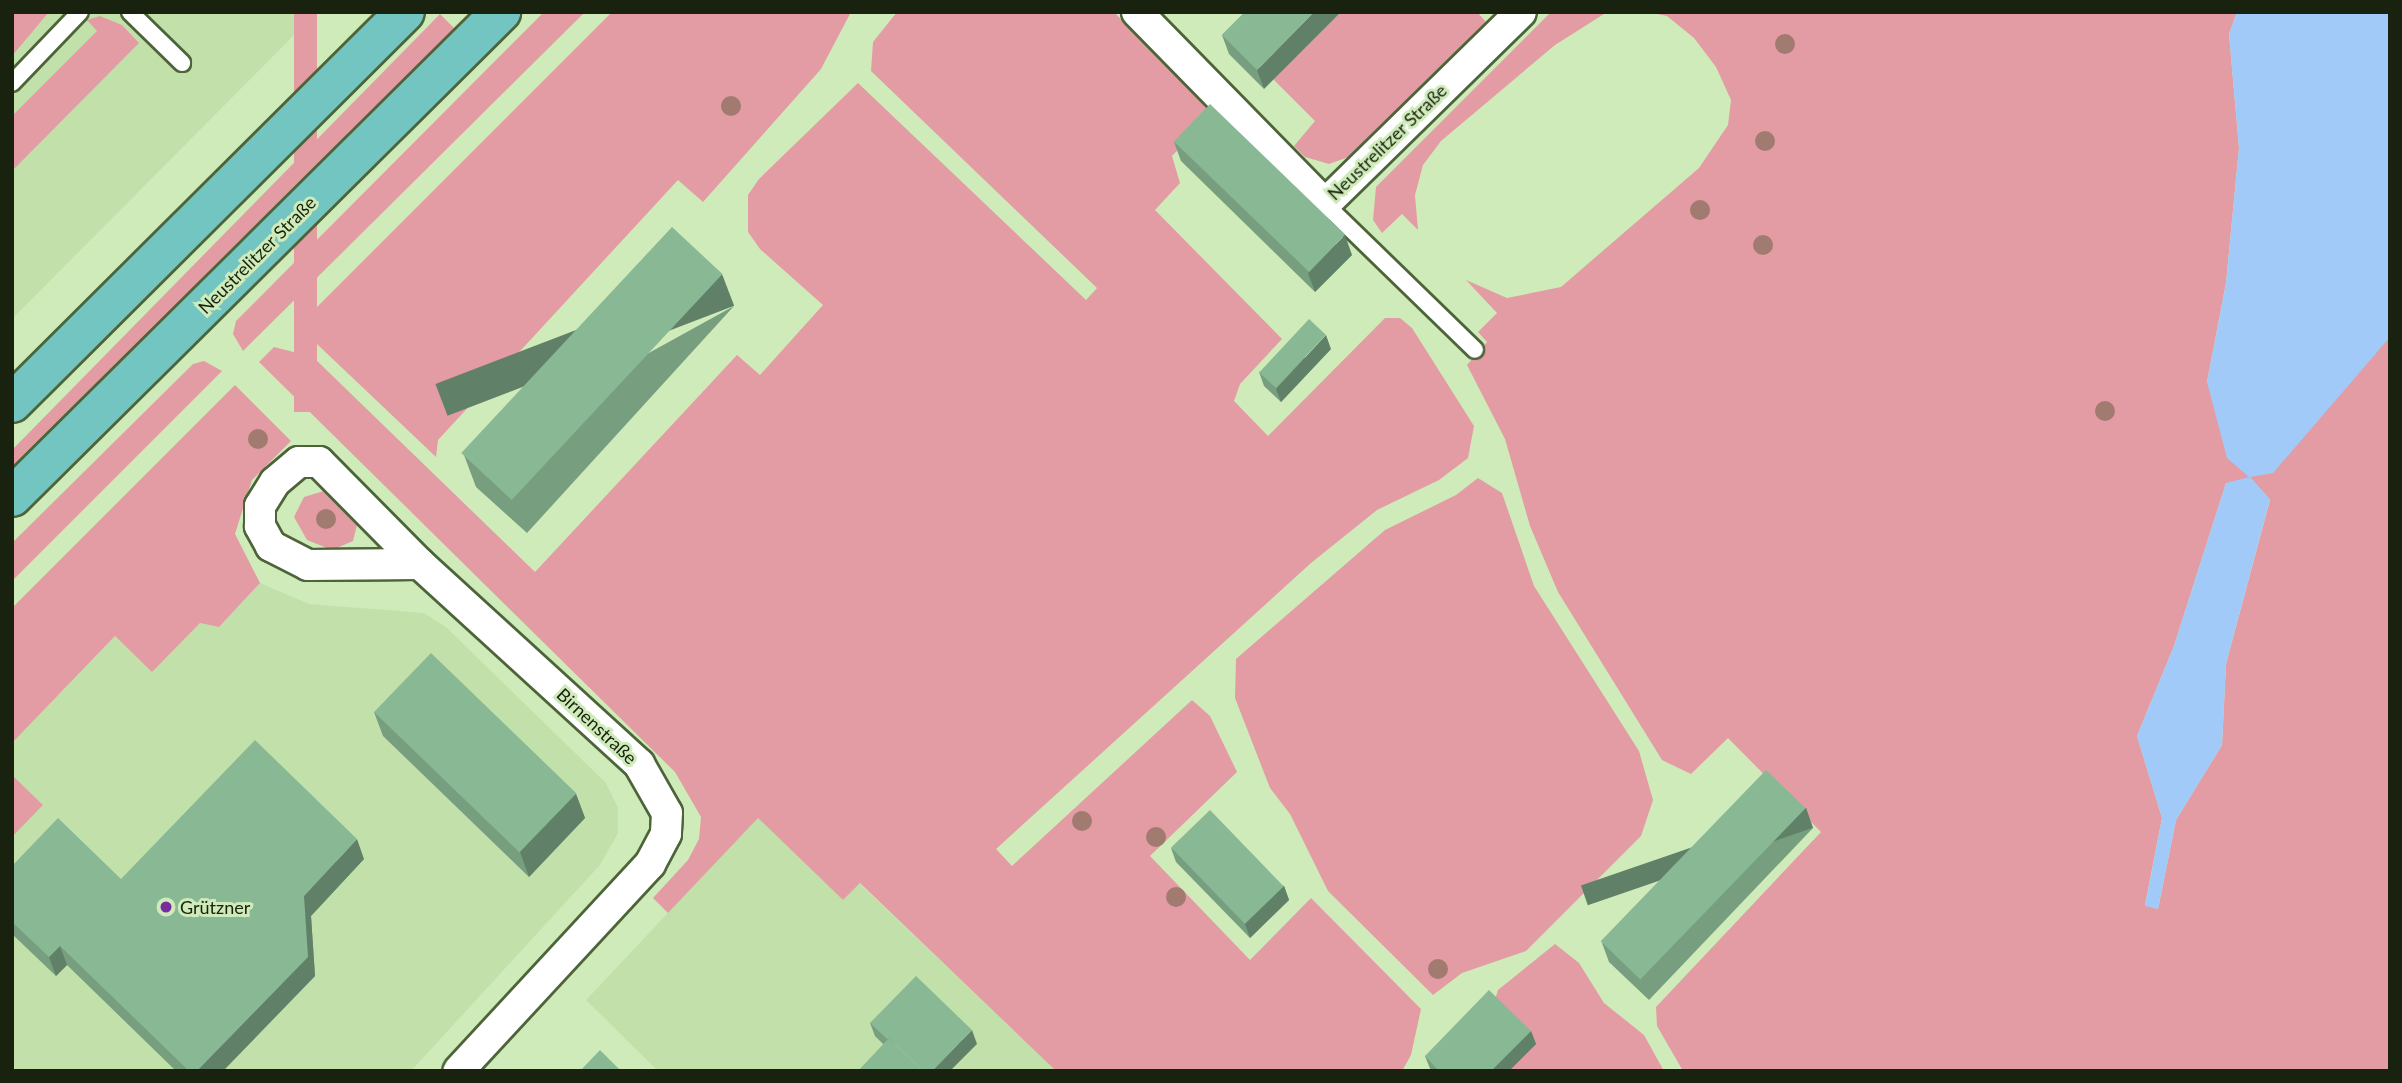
<!DOCTYPE html>
<html>
<head>
<meta charset="utf-8">
<style>
	body { margin:0 }
	#map { position:relative; width:2402px; height:1083px; overflow:hidden; background:#cfebba; font-family:Lato,sans-serif }
	div>[style] { position:absolute }
	[style*='--x'] { left:calc(var(--x)*1px); top:calc(var(--y)*1px); width:calc(var(--w)*1px); rotate:calc(var(--a)*1deg) }
	.built>* { inset:0; background:#c2e1aa }
	.green>* { inset:0; background:#e39ca4; transform-origin:0 0 }
	.water>* { inset:0; background:#a2caf8 }
	.roads { filter:drop-shadow(2px 0 #4d6439) drop-shadow(-2px 0 #4d6439) drop-shadow(0 2px #4d6439) drop-shadow(0 -2px #4d6439) }
	.lane>* { height:16px; margin:-8px; padding:0 8px; transform-origin:8px; border-radius:8px; background:#fff }
	.street>* { height:30px; margin:-15px; padding:0 15px; transform-origin:15px; border-radius:15px; background:#fff }
	.primary>* { height:38px; margin:-19px; padding:0 19px; transform-origin:19px; border-radius:19px; background:#73c5c2 }
	.trees>* { width:20px; height:20px; margin:-10px; border-radius:50%; background:#a17a70 }
	.wall>* { inset:0; background:#769e7f }
	.shaded-wall>* { inset:0; background:#608168; transform-origin:0 0 }
	.building>* { inset:0; background:#89b894; transform-origin:0 0 }
	.dots>* { width:19px; height:19px; translate:-50% -50%; box-sizing:border-box; border:4px solid #cfebba; border-radius:50% }
	span { translate:-50% -50%; white-space:nowrap; text-align:center; line-height:1.15; -webkit-text-stroke:6px #cfebba; paint-order:stroke }
	.street-label { font-size:18px; color:#18220f }
	.poi-label { font-size:18px; color:#18220f }
	.left { translate:0 -50%; text-align:left }
	.frame { position:absolute; inset:0; border:14px solid #18220f; pointer-events:none }
</style>
</head>
<body>
<div id="map">
	<div class="built">
		<i style="clip-path:polygon(12px 12px,317px 12px,12px 319px)"></i>
		<i style="clip-path:polygon(260px 583px,309px 604px,424px 613px,446px 627px,606px 783px,618px 808px,618px 833px,600px 865px,411px 1071px,12px 1071px,12px 837px,43px 805px,12px 775px,12px 743px,115px 636px,152px 671px,200px 623px,219px 627px)"></i>
		<i style="clip-path:polygon(758px 817px,843px 900px,859px 883px,1056px 1071px,658px 1071px,586px 1000px)"></i>
	</div>
	<div class="green">
		<i style="clip-path:polygon(12px 12px,49px 12px,12px 56px)"></i>
		<i style="left:294px;top:12px;width:23px;height:400px"></i>
		<i style="clip-path:polygon(544px 12px,585px 12px,243px 351px,233px 334px,236px 321px)"></i>
		<i style="clip-path:polygon(612px 12px,851px 12px,821px 69px,703px 202px,678px 180px,438px 440px,436px 457px,298px 326px)"></i>
		<i style="clip-path:polygon(897px 12px,1114px 12px,1212px 114px,1172px 156px,1180px 183px,1155px 210px,1282px 339px,1240px 384px,1234px 401px,1268px 436px,1385px 318px,1400px 318px,1412px 328px,1474px 426px,1468px 458px,1439px 480px,1377px 510px,1311px 563px,996px 849px,1012px 866px,1192px 700px,1210px 716px,1237px 772px,1150px 856px,1250px 960px,1311px 898px,1421px 1009px,1411px 1055px,1402px 1071px,1056px 1071px,860px 883px,843px 900px,758px 818px,668px 913px,653px 898px,688px 860px,699px 839px,701px 817px,675px 772px,259px 362px,274px 347px,313px 357px,535px 572px,737px 355px,760px 375px,823px 305px,760px 249px,748px 232px,748px 195px,759px 179px,858px 83px,1086px 300px,1097px 288px,871px 71px,873px 42px)"></i>
		<i style="clip-path:polygon(1341px 12px,1477px 12px,1487px 23px,1354px 155px,1329px 164px,1305px 157px,1294px 146px,1315px 121px,1273px 79px)"></i>
		<i style="clip-path:polygon(1551px 12px,1614px 12px,1604px 14px,1555px 45px,1441px 141px,1423px 165px,1415px 195px,1418px 230px,1402px 214px,1382px 233px,1373px 220px,1376px 187px)"></i>
		<i style="clip-path:polygon(evenodd,1648px 12px,2237px 12px,2229px 34px,2239px 148px,2226px 283px,2207px 382px,2377px 349px,2390px 337px,2390px 1071px,1683px 1071px,1657px 1026px,1656px 1007px,1821px 832px,1728px 738px,1691px 774px,1662px 760px,1558px 592px,1530px 526px,1505px 439px,1467px 365px,1487px 342px,1478px 332px,1497px 313px,1466px 280px,1507px 298px,1561px 287px,1699px 168px,1728px 125px,1731px 100px,1716px 67px,1694px 38px,1667px 16px,1648px 12px,2226px 483px,2270px 500px,2226px 664px,2222px 745px,2176px 820px,2158px 909px,2145px 905px,2162px 818px,2137px 736px,2174px 646px,2226px 483px)"></i>
		<i style="clip-path:polygon(440px 14px,459px 33px,12px 478px,12px 450px)"></i>
		<i style="clip-path:polygon(100px 16px,122px 25px,139px 43px,12px 171px,12px 116px,97px 31px,87px 20px)"></i>
		<i style="clip-path:polygon(204px 361px,222px 371px,12px 581px,12px 543px,193px 364px)"></i>
		<i style="clip-path:polygon(235px 385px,291px 441px,252px 480px,235px 534px,260px 583px,219px 627px,200px 623px,152px 672px,115px 636px,12px 743px,12px 608px)"></i>
		<i style="clip-path:polygon(1478px 478px,1502px 493px,1534px 586px,1639px 751px,1653px 800px,1641px 836px,1526px 951px,1462px 973px,1433px 995px,1328px 891px,1290px 814px,1270px 788px,1235px 698px,1236px 659px,1385px 530px,1456px 495px)"></i>
		<i style="clip-path:polygon(327px 490px,358px 521px,353px 541px,332px 550px,307px 540px,294px 517px,304px 497px)"></i>
		<i style="clip-path:polygon(12px 775px,43px 805px,12px 837px)"></i>
		<i style="clip-path:polygon(1555px 944px,1579px 963px,1604px 1003px,1644px 1035px,1664px 1071px,1509px 1071px,1535px 1044px,1494px 1003px,1498px 990px)"></i>
	</div>
	<div class="water">
		<i style="clip-path:polygon(2237px 12px,2390px 12px,2390px 337px,2273px 473px,2250px 477px,2270px 499px,2226px 664px,2222px 745px,2176px 820px,2158px 909px,2145px 906px,2162px 818px,2137px 736px,2174px 646px,2226px 483px,2249px 477px,2227px 458px,2207px 382px,2226px 283px,2239px 148px,2229px 34px)"></i>
	</div>
	<div class="roads">
		<div class="lane">
			<i style="--x:130;--y:12;--w:73;--a:44.4"></i>
			<i style="--x:12;--y:83;--w:98;--a:-46.2"></i>
			<i style="--x:1325;--y:204;--w:209;--a:44.2"></i>
		</div>
		<div class="street">
			<i style="--x:1137;--y:12;--w:269;--a:45.6"></i>
			<i style="--x:1325;--y:204;--w:274;--a:-44.4"></i>
			<i style="--x:420;--y:564;--w:112;--a:179.5"></i>
			<i style="--x:308;--y:565;--w:42;--a:-152.8"></i>
			<i style="--x:271;--y:546;--w:23;--a:-119"></i>
			<i style="--x:260;--y:526;--w:20;--a:-90"></i>
			<i style="--x:260;--y:506;--w:28;--a:-58"></i>
			<i style="--x:275;--y:482;--w:31;--a:-40"></i>
			<i style="--x:299;--y:462;--w:20;--a:0"></i>
			<i style="--x:319;--y:462;--w:144;--a:45.3"></i>
			<i style="--x:420;--y:564;--w:297;--a:42.4"></i>
			<i style="--x:639;--y:764;--w:56;--a:60.3"></i>
			<i style="--x:667;--y:813;--w:21;--a:93"></i>
			<i style="--x:666;--y:834;--w:34;--a:118"></i>
			<i style="--x:650;--y:864;--w:282;--a:132.8"></i>
		</div>
		<div class="primary">
			<i style="--x:12;--y:403;--w:554;--a:-44.85"></i>
			<i style="--x:12;--y:497;--w:689;--a:-44.76"></i>
		</div>
	</div>
	<div class="trees">
		<i style="left:1785px;top:44px"></i>
		<i style="left:731px;top:106px"></i>
		<i style="left:1765px;top:141px"></i>
		<i style="left:1700px;top:210px"></i>
		<i style="left:1763px;top:245px"></i>
		<i style="left:2105px;top:411px"></i>
		<i style="left:258px;top:439px"></i>
		<i style="left:326px;top:519px"></i>
		<i style="left:1082px;top:821px"></i>
		<i style="left:1156px;top:837px"></i>
		<i style="left:1176px;top:897px"></i>
		<i style="left:1438px;top:969px"></i>
	</div>
	<div class="wall">
		<i style="clip-path:polygon(1245px 12px,1264px 89px,1229px 54px,1222px 35px)"></i>
		<i style="clip-path:polygon(1174px 142px,1352px 255px,1315px 292px,1181px 161px)"></i>
		<i style="clip-path:polygon(734px 306px,527px 533px,476px 487px,464px 455px)"></i>
		<i style="clip-path:polygon(1331px 349px,1281px 402px,1264px 386px,1259px 372px)"></i>
		<i style="clip-path:polygon(374px 712px,576px 794px,585px 818px,529px 877px,383px 736px)"></i>
		<i style="clip-path:polygon(1806px 808px,1813px 828px,1649px 1000px,1609px 962px,1602px 943px)"></i>
		<i style="clip-path:polygon(1171px 848px,1284px 886px,1289px 900px,1250px 938px,1176px 862px)"></i>
		<i style="clip-path:polygon(364px 859px,311px 916px,315px 976px,223px 1071px,176px 1071px,67px 965px,56px 976px,12px 934px,12px 866px,121px 879px)"></i>
		<i style="clip-path:polygon(870px 1023px,977px 1044px,883px 1044px,875px 1036px)"></i>
		<i style="clip-path:polygon(1531px 1031px,1536px 1044px,1509px 1071px,1431px 1071px,1425px 1056px)"></i>
	</div>
	<div class="shaded-wall">
		<i style="clip-path:polygon(1314px 12px,1341px 12px,1264px 89px,1257px 70px)"></i>
		<i style="clip-path:polygon(1345px 235px,1352px 255px,1315px 292px,1308px 273px)"></i>
		<i style="left:722px;top:274px;width:34px;height:307px;rotate:69deg"></i>
		<i style="clip-path:polygon(1326px 335px,1331px 349px,1281px 402px,1276px 389px)"></i>
		<i style="clip-path:polygon(576px 794px,585px 818px,529px 877px,520px 852px)"></i>
		<i style="left:1806px;top:808px;width:21px;height:238px;rotate:71deg"></i>
		<i style="clip-path:polygon(357px 839px,364px 859px,311px 916px,315px 976px,223px 1071px,197px 1071px,304px 896px)"></i>
		<i style="clip-path:polygon(1284px 886px,1289px 900px,1250px 938px,1245px 924px)"></i>
		<i style="clip-path:polygon(60px 946px,67px 965px,56px 976px,49px 957px)"></i>
		<i style="clip-path:polygon(972px 1030px,977px 1044px,950px 1071px,932px 1071px)"></i>
		<i style="clip-path:polygon(1531px 1031px,1536px 1044px,1509px 1071px,1491px 1071px)"></i>
	</div>
	<div class="building">
		<i style="clip-path:polygon(1245px 12px,1314px 12px,1257px 70px,1222px 35px)"></i>
		<i style="left:1210px;top:104px;width:188px;height:52px;rotate:44deg"></i>
		<i style="left:672px;top:227px;width:69px;height:309px;rotate:43deg"></i>
		<i style="left:1309px;top:319px;width:23px;height:73px;rotate:43deg"></i>
		<i style="left:431px;top:653px;width:202px;height:82px;rotate:44deg"></i>
		<i style="clip-path:polygon(255px 740px,357px 839px,304px 896px,308px 957px,197px 1071px,189px 1071px,60px 946px,49px 957px,12px 922px,12px 866px,58px 818px,121px 879px)"></i>
		<i style="left:1766px;top:770px;width:55px;height:238px;rotate:44deg"></i>
		<i style="left:1210px;top:810px;width:106px;height:54px;rotate:46deg"></i>
		<i style="clip-path:polygon(916px 976px,972px 1030px,932px 1071px,923px 1071px,889px 1038px,887px 1039px,870px 1023px)"></i>
		<i style="clip-path:polygon(1489px 990px,1531px 1031px,1491px 1071px,1439px 1071px,1425px 1056px)"></i>
		<i style="clip-path:polygon(889px 1038px,923px 1071px,858px 1071px)"></i>
		<i style="clip-path:polygon(600px 1050px,621px 1071px,580px 1071px)"></i>
	</div>
	<div class="dots">
		<i style="left:166px;top:907px;background:#782c9e"></i>
	</div>
	<div class="street-label">
		<span style="left:1387px;top:142px;rotate:-44deg">Neustrelitzer Straße</span>
		<span style="left:257px;top:255px;rotate:-45deg">Neustrelitzer Straße</span>
		<span style="left:597px;top:726px;rotate:43deg">Birnenstraße</span>
	</div>
	<div class="poi-label">
		<span class="left" style="left:180px;top:907px">Grützner</span>
	</div>
	<div class="frame"></div>
</div>
</body>
</html>
